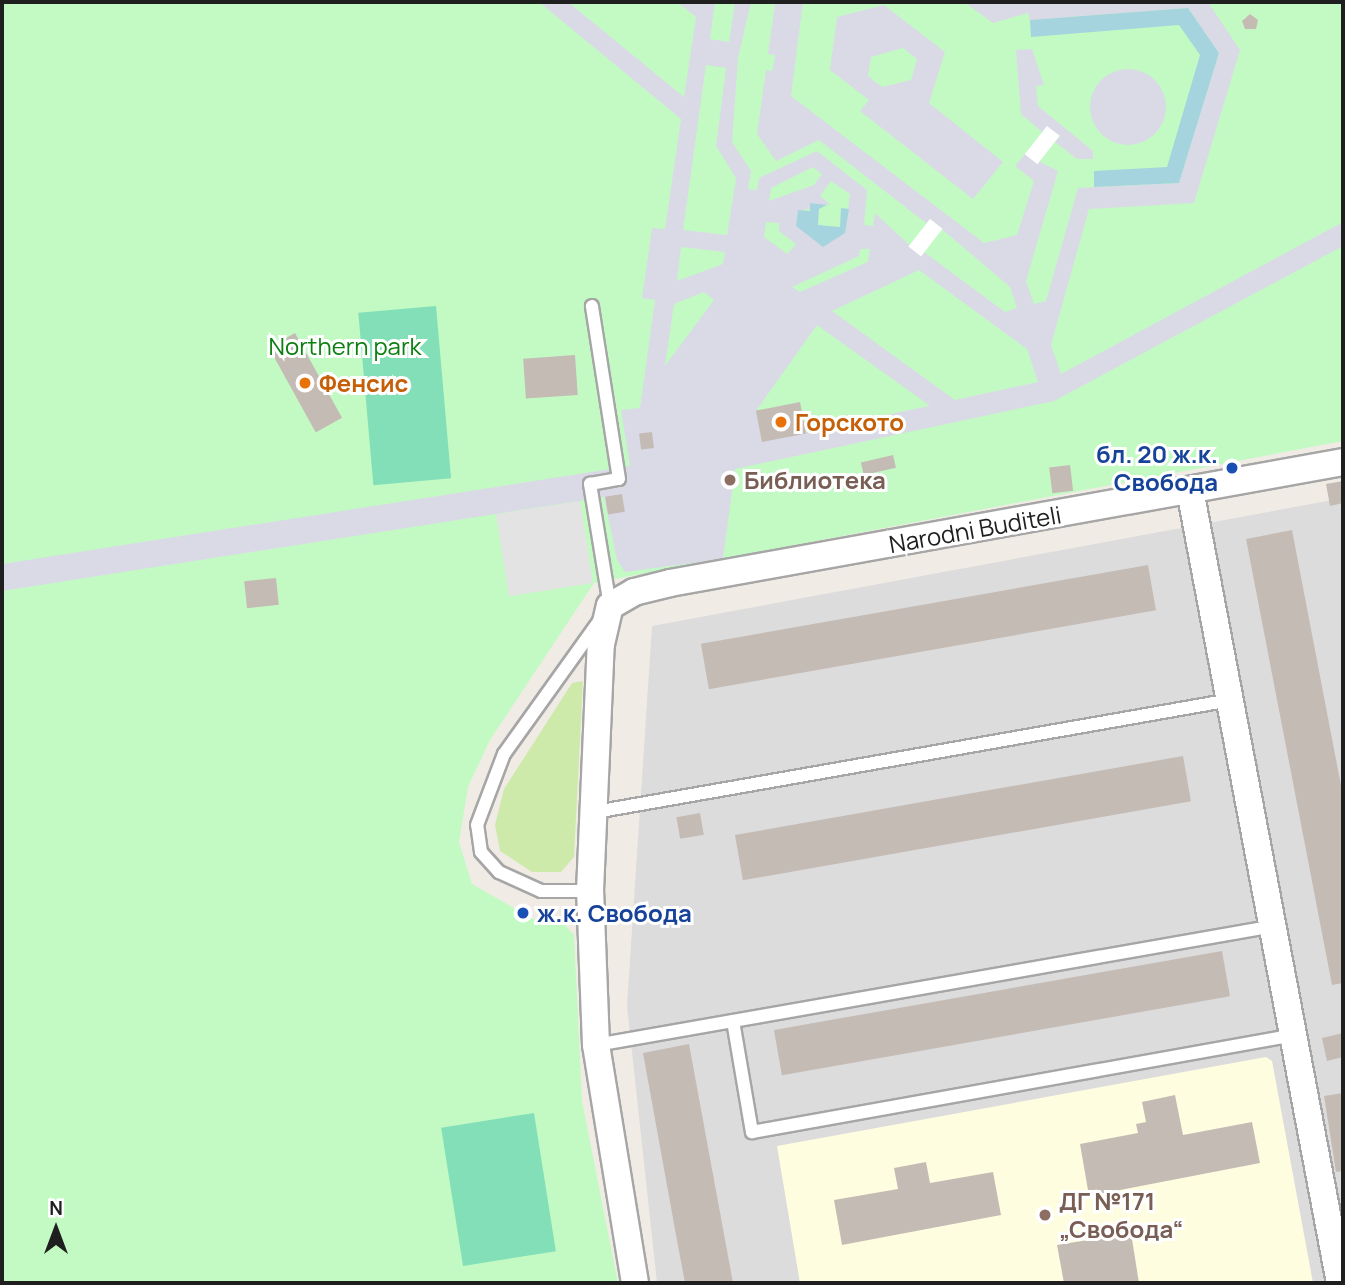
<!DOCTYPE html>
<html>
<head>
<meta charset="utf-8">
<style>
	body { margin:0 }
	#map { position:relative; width:1345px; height:1285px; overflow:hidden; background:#f0ece5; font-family:Manrope,sans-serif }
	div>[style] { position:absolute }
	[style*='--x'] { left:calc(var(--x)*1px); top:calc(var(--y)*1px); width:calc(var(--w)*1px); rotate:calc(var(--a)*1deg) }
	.residential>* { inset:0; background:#dddcdc }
	.education>* { inset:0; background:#fffddf }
	.grass>* { inset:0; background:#cdeaab }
	.park>* { inset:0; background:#c3fac4 }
	.pitch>* { inset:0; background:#83dfb7; transform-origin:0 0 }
	.parking>* { inset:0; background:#e3e3e3; transform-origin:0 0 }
	.plaza>* { inset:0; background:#dadae6 }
	.round { border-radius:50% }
	.water>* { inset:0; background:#a6d4de }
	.pier>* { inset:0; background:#fff; transform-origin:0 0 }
	.building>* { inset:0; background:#c5bbb5; transform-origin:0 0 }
	.roads { filter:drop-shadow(2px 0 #a6a6a6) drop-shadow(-2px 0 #a6a6a6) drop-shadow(0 2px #a6a6a6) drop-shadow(0 -2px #a6a6a6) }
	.lane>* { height:12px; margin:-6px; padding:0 6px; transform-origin:6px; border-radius:6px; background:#fff }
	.street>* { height:26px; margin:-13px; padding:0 13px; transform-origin:13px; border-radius:13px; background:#fff }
	.dots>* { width:19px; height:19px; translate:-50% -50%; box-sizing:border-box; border:4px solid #fff; border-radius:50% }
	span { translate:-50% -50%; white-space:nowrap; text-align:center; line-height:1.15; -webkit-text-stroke:6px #fff; paint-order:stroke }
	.park-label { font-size:24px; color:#0b7f0f }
	.food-label { font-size:24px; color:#c56008; font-weight:700 }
	.left { translate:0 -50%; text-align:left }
	.transit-label { font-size:24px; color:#164399; font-weight:700 }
	.right { translate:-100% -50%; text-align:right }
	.education-label { font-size:24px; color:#785e54; font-weight:700 }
	.street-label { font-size:24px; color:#1f1f1f }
	.frame { position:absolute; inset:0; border:4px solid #1f1f1f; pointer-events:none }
	.north { position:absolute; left:21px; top:1194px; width:70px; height:70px; -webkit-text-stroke:5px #fff; paint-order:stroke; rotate:0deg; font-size:19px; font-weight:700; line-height:28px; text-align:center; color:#1f1f1f }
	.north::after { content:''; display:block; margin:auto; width:24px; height:32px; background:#1f1f1f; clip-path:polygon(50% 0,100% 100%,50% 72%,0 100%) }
</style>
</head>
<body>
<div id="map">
	<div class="residential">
		<i style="clip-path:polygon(1343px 498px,1343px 1283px,657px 1283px,627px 1006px,652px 626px)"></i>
	</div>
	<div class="education">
		<i style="clip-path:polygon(1266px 1057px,1272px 1061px,1313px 1283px,800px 1283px,777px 1146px)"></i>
	</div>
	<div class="grass">
		<i style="clip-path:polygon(583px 681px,574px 857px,561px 872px,532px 872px,500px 851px,495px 825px,504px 789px,572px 683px)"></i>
	</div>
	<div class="park">
		<i style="clip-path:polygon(2px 2px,1343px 2px,1343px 441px,594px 583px,490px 740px,468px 787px,459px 842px,472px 884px,533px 919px,561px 921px,574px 935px,582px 1101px,618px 1283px,2px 1283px)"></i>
	</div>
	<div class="pitch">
		<i style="left:436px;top:306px;width:173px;height:78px;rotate:85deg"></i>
		<i style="left:534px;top:1113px;width:140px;height:94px;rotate:81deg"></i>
	</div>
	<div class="parking">
		<i style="left:580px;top:501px;width:83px;height:85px;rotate:81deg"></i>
	</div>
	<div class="plaza">
		<i style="clip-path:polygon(evenodd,539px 2px,568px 2px,684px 97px,696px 17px,677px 2px,715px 2px,710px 39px,729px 42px,735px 2px,751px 2px,738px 58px,732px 142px,751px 171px,748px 189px,757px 190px,759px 178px,817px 151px,867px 190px,864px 225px,873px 226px,875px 213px,921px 256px,924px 252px,1005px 312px,1017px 308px,1010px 287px,930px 219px,926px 223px,819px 140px,776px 161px,757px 134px,766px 70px,772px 71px,774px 63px,775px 55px,768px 54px,775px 4px,755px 2px,803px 2px,791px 96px,984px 243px,1017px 235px,1034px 181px,1015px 166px,1025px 154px,1058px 171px,1026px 281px,1034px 304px,1046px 301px,1078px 188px,1179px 183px,1219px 53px,1188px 8px,1030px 20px,1028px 13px,993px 23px,964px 2px,1208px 2px,1240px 50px,1194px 203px,1089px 209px,1051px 345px,1061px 374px,1343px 222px,1343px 246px,1054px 401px,735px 469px,723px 559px,625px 572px,617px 560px,604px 497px,2px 591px,2px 564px,630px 466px,621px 410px,640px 408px,655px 300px,642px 298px,652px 228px,665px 229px,681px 119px,539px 2px,706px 65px,726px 68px,716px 146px,736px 178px,727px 235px,683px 230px,706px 65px,539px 2px,813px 167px,822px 174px,814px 185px,769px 201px,771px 188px,813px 167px,539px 2px,831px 181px,850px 194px,845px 233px,797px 226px,798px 211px,830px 204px,820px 196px,831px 181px,539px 2px,766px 222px,779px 223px,779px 231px,796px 244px,787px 254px,764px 237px,766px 222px,539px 2px,681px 247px,725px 252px,723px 264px,677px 281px,681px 247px,539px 2px,860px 249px,870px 249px,868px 262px,800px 292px,792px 287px,859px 256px,860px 249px,539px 2px,919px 270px,1027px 349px,1038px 382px,955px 400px,832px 311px,919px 270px,539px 2px,704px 292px,714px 300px,665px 366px,674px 304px,704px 292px,539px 2px,817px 325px,929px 405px,929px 406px,762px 441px,756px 411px,817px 325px)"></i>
		<i style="clip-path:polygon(evenodd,884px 5px,945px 52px,929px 103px,1003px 162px,973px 199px,860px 111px,869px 100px,830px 70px,837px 17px,884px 5px,903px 48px,917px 59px,911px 80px,882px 87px,868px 76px,871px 57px,903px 48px)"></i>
		<i style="clip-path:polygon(1032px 49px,1044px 85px,1036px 86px,1038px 106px,1093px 151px,1093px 159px,1077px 159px,1055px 142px,1060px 136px,1047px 127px,1042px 132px,1021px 114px,1016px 50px)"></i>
		<i class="round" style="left:1090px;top:69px;width:76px;height:76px"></i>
	</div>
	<div class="water">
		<i style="clip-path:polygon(1188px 8px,1219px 53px,1179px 183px,1094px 187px,1094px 171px,1167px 167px,1200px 55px,1179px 25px,1031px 37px,1030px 20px)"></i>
		<i style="clip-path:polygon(810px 203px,827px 205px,819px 209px,818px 225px,840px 227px,841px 208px,849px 209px,845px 233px,823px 247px,796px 226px,798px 210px,810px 211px)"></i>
	</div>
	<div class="pier">
		<i style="left:1047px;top:126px;width:16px;height:36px;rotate:38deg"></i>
		<i style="left:930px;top:219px;width:16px;height:35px;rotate:38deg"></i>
	</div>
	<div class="building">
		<i style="clip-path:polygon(1250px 14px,1258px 20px,1256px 29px,1245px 29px,1242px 21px)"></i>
		<i style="left:295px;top:333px;width:97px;height:30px;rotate:61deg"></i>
		<i style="left:575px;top:355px;width:40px;height:52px;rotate:86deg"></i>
		<i style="left:800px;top:402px;width:32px;height:45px;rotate:79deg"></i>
		<i style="left:652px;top:432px;width:16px;height:13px;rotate:83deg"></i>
		<i style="left:893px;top:455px;width:13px;height:33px;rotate:77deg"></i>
		<i style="left:1070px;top:465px;width:26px;height:21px;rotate:83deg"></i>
		<i style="clip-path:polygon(1343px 481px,1343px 503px,1330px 506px,1326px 484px)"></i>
		<i style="left:622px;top:494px;width:18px;height:17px;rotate:81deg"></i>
		<i style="clip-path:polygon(1292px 530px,1343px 796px,1343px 983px,1332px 985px,1246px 539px)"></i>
		<i style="left:1148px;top:565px;width:46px;height:454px;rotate:80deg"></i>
		<i style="left:276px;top:578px;width:27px;height:32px;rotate:84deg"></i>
		<i style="left:1183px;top:756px;width:46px;height:455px;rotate:80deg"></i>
		<i style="left:700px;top:813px;width:22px;height:24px;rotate:80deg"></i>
		<i style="left:1222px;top:951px;width:46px;height:455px;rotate:80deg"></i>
		<i style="clip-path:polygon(1343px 1033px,1343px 1057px,1327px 1061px,1322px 1038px)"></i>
		<i style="clip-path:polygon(689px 1044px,733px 1283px,685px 1283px,676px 1235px,643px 1053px)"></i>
		<i style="clip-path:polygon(1343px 1093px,1343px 1171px,1336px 1172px,1324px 1096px)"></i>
		<i style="clip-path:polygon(1175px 1095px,1183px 1135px,1252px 1122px,1260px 1163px,1089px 1196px,1080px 1144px,1138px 1133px,1136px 1124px,1146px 1122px,1142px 1102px)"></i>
		<i style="clip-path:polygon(926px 1162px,930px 1183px,993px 1172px,1001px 1215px,842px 1245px,834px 1200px,898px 1189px,894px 1168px)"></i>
		<i style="clip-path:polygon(1131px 1233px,1139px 1283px,1064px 1283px,1057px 1245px)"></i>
	</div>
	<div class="roads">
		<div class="lane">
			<i style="--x:595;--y:812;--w:646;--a:-9.99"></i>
			<i style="--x:590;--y:891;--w:49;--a:180"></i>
			<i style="--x:541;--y:891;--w:46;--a:-155.7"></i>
			<i style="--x:499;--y:872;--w:27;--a:-132"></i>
			<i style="--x:481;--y:852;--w:27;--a:-98"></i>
			<i style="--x:477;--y:825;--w:76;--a:-69.2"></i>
			<i style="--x:504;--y:754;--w:182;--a:-54.4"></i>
			<i style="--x:610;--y:606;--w:124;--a:-99.3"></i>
			<i style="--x:590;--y:484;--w:29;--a:-10"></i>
			<i style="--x:619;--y:479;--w:175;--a:-98.9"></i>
			<i style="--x:733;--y:1021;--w:113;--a:80.3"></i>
			<i style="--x:752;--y:1132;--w:552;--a:-10.13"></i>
			<i style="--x:596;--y:1045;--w:688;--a:-9.95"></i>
		</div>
		<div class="street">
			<i style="--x:1190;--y:490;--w:807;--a:79.29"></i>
			<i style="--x:635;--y:1283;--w:241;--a:-99.3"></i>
			<i style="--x:596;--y:1045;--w:154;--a:-92.2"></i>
			<i style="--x:590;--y:891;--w:247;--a:-87.5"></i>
			<i style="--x:601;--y:644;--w:39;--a:-77"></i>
			<i style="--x:610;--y:606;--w:28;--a:-30"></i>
			<i style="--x:634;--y:592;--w:37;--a:-14"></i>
			<i style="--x:670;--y:583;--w:684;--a:-10.19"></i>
		</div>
	</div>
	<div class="dots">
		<i style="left:305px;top:383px;background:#e8710a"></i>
		<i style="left:781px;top:422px;background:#e8710a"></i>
		<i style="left:1232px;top:468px;background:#1a4fb4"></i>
		<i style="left:730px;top:480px;background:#8d6e63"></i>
		<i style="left:523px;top:913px;background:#1a4fb4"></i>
		<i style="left:1045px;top:1215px;background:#8d6e63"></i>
	</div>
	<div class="park-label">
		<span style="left:345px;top:346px">Northern park</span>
	</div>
	<div class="food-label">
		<span class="left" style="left:319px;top:383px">Фенсис</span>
		<span class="left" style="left:795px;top:422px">Горското</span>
	</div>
	<div class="transit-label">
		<span class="right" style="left:1218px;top:468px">бл. 20 ж.к.<br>Свобода</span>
		<span class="left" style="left:537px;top:913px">ж.к. Свобода</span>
	</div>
	<div class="education-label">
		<span class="left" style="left:744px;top:480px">Библиотека</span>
		<span class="left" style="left:1059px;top:1215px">ДГ №171<br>„Свобода“</span>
	</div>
	<div class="street-label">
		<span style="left:975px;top:529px;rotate:-10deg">Narodni Buditeli</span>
	</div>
	<div class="frame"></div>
	<div class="north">N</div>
</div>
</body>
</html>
